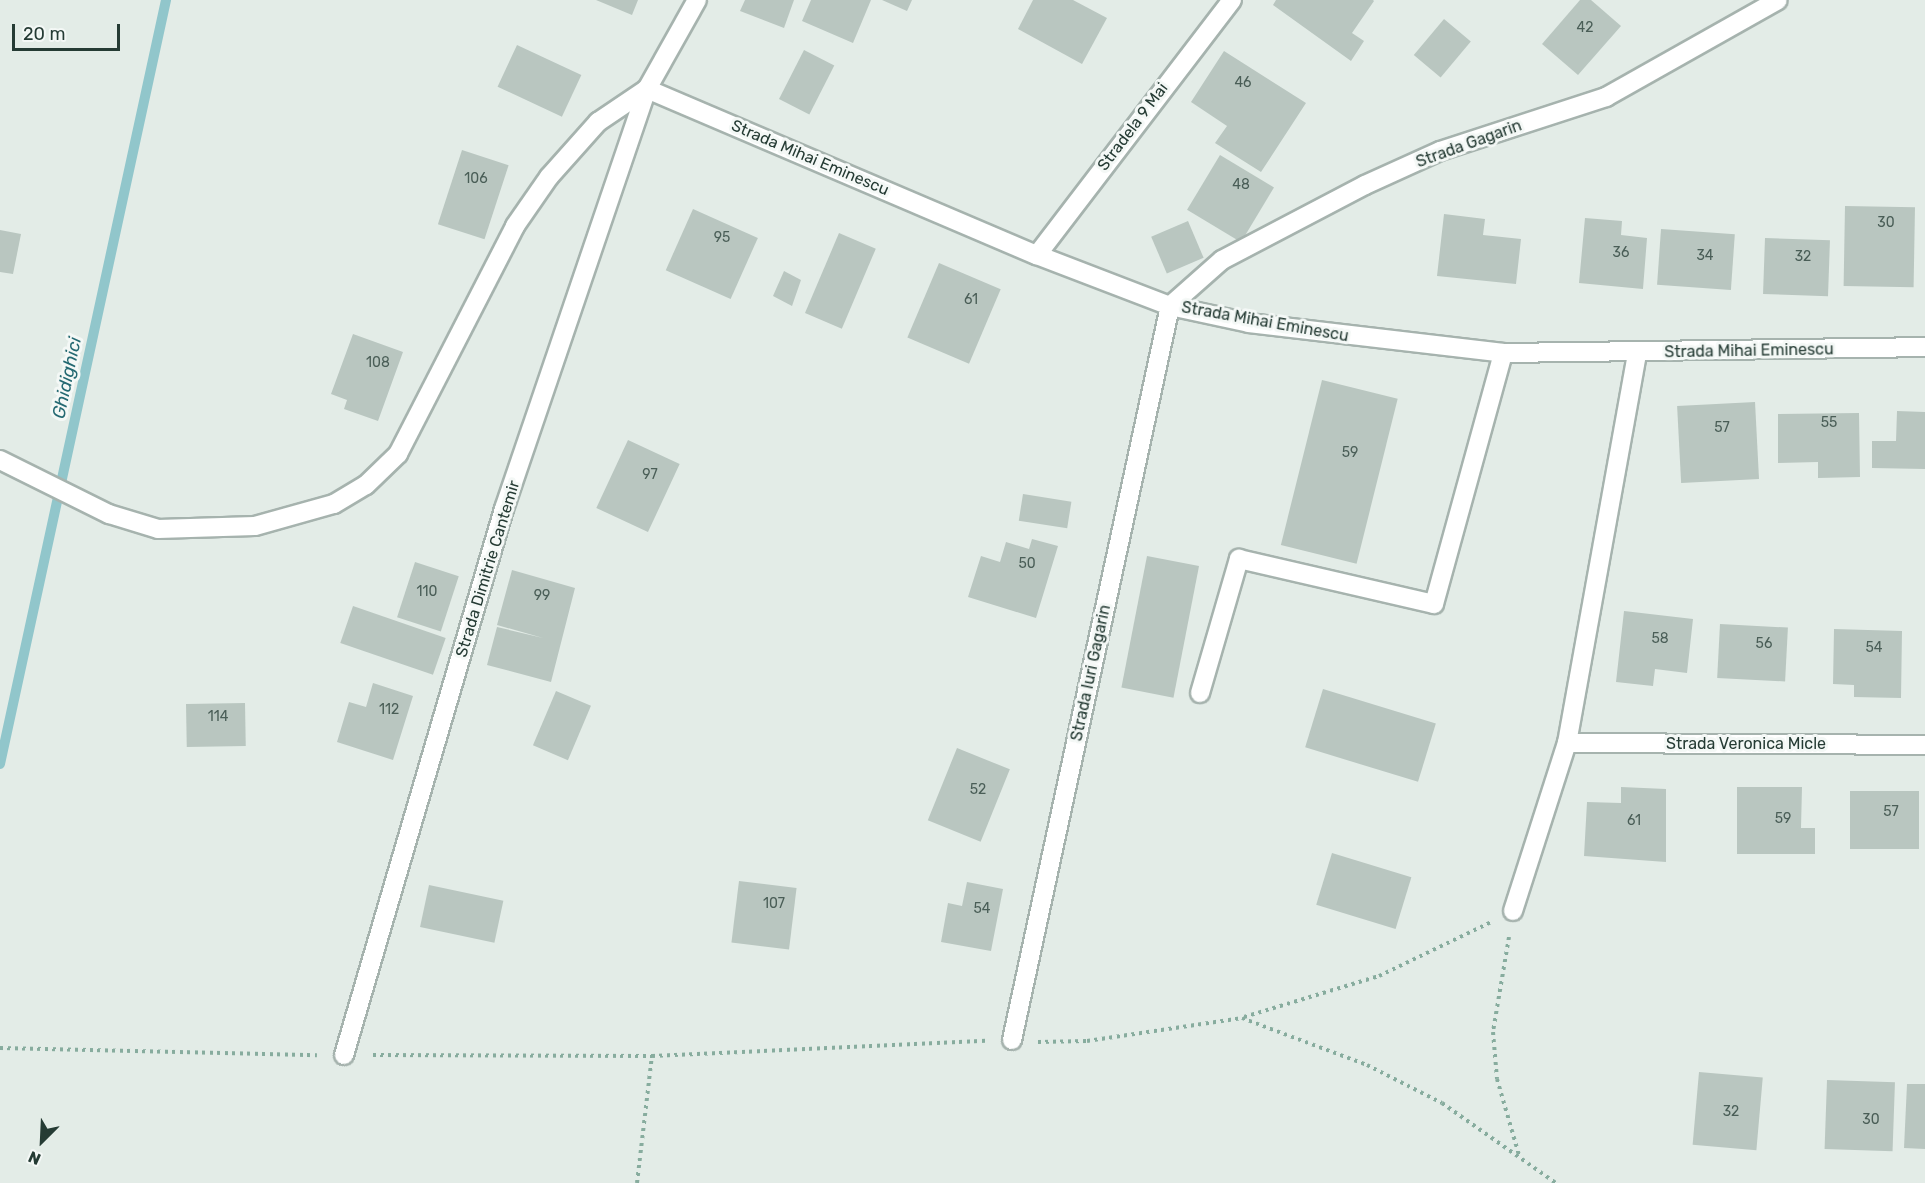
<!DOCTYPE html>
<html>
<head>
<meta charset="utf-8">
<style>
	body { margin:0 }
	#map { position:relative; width:1925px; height:1183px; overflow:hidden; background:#e3ece7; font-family:Rubik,sans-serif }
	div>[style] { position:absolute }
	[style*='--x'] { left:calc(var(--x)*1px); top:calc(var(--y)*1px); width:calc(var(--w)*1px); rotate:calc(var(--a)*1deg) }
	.stream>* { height:10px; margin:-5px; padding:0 5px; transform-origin:5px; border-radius:5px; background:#91c6cb }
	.building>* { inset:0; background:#b9c6c0; transform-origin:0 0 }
	.path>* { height:4px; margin-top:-2px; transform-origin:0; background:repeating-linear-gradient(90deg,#87ac9e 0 3px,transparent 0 7.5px) }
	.roads { filter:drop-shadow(2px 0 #a6b3ae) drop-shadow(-2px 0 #a6b3ae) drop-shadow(0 2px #a6b3ae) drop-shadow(0 -2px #a6b3ae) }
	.minor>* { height:18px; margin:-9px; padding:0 9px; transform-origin:9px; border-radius:9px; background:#fff }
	span { translate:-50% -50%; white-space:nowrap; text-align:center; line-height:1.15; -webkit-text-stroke:6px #f4f8f6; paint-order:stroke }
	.number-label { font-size:14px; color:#4a5e57 }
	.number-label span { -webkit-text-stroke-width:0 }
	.street-label { font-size:16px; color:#253b34 }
	.water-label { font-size:18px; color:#246972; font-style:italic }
	.north { position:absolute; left:12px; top:1111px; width:60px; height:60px; -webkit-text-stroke:4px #f4f8f6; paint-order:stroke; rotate:204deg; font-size:16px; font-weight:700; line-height:24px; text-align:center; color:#253b34 }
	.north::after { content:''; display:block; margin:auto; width:21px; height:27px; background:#253b34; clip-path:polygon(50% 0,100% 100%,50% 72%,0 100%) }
	.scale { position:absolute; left:12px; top:24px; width:108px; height:27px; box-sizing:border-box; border:3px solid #253b34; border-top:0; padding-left:8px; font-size:18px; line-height:21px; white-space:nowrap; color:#253b34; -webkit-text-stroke:4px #f4f8f6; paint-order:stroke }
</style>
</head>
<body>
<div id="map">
	<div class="stream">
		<i style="--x:0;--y:764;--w:782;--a:-77.74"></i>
	</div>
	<div class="building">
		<i style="clip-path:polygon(596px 0,638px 0,632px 15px)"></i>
		<i style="clip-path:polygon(745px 0,794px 0,784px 28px,740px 11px)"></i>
		<i style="clip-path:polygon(811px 0,871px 0,853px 43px,802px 21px)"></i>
		<i style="clip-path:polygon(882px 0,912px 0,907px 11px)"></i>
		<i style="clip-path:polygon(1033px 0,1073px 0,1107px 18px,1082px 64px,1018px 29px)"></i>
		<i style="clip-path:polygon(1276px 0,1373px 0,1374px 1px,1352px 33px,1364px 41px,1351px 61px,1273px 5px)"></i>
		<i style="clip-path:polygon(1580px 0,1591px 0,1621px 26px,1578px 75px,1542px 44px)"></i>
		<i style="left:1444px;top:19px;width:35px;height:47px;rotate:40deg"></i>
		<i style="left:517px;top:45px;width:71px;height:46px;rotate:25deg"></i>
		<i style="left:804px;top:50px;width:34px;height:55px;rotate:27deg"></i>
		<i style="clip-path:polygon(1224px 51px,1306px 103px,1261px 172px,1215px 143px,1227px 126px,1191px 102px)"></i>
		<i style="left:462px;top:150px;width:49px;height:78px;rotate:18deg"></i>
		<i style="left:1220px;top:155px;width:63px;height:64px;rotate:31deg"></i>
		<i style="left:1845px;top:206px;width:70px;height:80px;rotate:1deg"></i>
		<i style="left:693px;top:209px;width:71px;height:67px;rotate:24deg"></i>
		<i style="clip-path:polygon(1444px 214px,1485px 219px,1483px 235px,1521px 239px,1516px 284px,1437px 276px)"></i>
		<i style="clip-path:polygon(1585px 218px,1622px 221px,1621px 235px,1647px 238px,1643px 289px,1579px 283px)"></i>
		<i style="left:1188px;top:221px;width:40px;height:40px;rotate:67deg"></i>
		<i style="left:1661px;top:229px;width:74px;height:56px;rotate:4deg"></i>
		<i style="clip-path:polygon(0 230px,21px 234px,13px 274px,0 272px)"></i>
		<i style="left:839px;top:233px;width:40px;height:87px;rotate:23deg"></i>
		<i style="left:1765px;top:238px;width:65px;height:56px;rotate:2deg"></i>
		<i style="left:939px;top:263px;width:67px;height:81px;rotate:23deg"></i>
		<i style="clip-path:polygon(784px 271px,801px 280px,792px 306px,773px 296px)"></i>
		<i style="clip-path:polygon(353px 334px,403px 352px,378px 421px,344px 409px,347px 400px,331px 394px)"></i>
		<i style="left:1322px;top:380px;width:78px;height:170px;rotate:14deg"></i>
		<i style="left:1755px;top:402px;width:77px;height:78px;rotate:87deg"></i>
		<i style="clip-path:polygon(1897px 411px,1925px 412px,1925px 469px,1872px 468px,1872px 441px,1896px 441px)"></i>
		<i style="clip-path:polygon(1859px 413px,1860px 477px,1818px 478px,1818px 462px,1778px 463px,1778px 414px)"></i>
		<i style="left:628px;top:440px;width:57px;height:75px;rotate:25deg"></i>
		<i style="left:1023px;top:494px;width:49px;height:27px;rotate:9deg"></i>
		<i style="clip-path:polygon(1032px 539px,1058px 546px,1036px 618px,968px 597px,981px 556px,1000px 562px,1006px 542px,1029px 549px)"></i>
		<i style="left:1147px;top:556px;width:53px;height:134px;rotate:11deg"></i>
		<i style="left:415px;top:562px;width:46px;height:58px;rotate:18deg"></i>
		<i style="clip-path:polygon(512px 570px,575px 588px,551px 682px,487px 665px,497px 627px,543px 638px,497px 625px)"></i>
		<i style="left:353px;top:606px;width:98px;height:39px;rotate:19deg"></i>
		<i style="clip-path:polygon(1624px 611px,1693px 619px,1687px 673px,1655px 669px,1653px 686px,1616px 682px)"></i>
		<i style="left:1720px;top:624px;width:68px;height:54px;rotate:3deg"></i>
		<i style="clip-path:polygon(1834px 629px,1902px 631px,1901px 698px,1854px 697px,1854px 685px,1833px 684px)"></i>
		<i style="clip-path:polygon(373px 683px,413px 696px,393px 760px,337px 742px,349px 702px,366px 707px)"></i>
		<i style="left:1323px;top:689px;width:118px;height:61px;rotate:17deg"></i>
		<i style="left:556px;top:691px;width:38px;height:59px;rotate:23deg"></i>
		<i style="left:245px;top:703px;width:43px;height:59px;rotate:89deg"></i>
		<i style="left:957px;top:748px;width:57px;height:78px;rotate:22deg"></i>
		<i style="clip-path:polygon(1621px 787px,1666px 789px,1666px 862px,1584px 856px,1587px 802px,1621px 803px)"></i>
		<i style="clip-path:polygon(1737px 787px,1802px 787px,1801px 828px,1815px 828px,1815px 854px,1737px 854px)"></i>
		<i style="left:1850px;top:791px;width:69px;height:58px"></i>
		<i style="left:1332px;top:853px;width:83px;height:54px;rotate:17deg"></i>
		<i style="left:739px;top:881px;width:58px;height:62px;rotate:7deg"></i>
		<i style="clip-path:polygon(967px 882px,1003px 889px,991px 951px,941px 942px,948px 903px,962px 906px)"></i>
		<i style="left:429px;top:885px;width:76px;height:43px;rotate:12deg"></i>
		<i style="left:1699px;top:1072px;width:64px;height:73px;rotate:5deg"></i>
		<i style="left:1827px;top:1080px;width:68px;height:69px;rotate:2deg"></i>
		<i style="clip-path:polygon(1907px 1084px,1925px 1084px,1925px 1149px,1904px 1148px)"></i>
	</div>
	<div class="path">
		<i style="--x:1509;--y:937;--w:96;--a:99.6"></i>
		<i style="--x:1493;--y:1032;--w:47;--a:85.1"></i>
		<i style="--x:1497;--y:1079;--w:79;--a:73.9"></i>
		<i style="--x:1244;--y:1017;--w:141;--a:-16.9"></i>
		<i style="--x:1379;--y:976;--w:124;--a:-25.7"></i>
		<i style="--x:1038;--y:1042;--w:49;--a:-1.2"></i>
		<i style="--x:1087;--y:1041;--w:157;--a:-8.4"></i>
		<i style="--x:1242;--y:1018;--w:134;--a:20.6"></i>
		<i style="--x:1367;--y:1065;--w:84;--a:26.9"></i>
		<i style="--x:1442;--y:1103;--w:139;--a:35.1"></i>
		<i style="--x:0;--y:1048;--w:317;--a:1.3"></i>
		<i style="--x:373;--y:1055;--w:279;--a:0.2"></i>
		<i style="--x:652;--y:1056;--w:334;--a:-2.6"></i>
		<i style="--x:637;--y:1183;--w:128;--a:-83.3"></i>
	</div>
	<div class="roads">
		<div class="minor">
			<i style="--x:647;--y:89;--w:424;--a:23.1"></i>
			<i style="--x:1037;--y:255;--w:142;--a:21"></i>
			<i style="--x:1170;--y:306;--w:81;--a:12.1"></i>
			<i style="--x:1249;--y:323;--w:256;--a:6.7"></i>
			<i style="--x:1503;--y:353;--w:422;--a:-0.8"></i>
			<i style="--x:1037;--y:255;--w:321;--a:-52.6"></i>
			<i style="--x:0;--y:460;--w:122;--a:26.4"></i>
			<i style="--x:109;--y:514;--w:51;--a:17"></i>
			<i style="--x:158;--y:529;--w:97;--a:-1.8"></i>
			<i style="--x:255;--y:526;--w:82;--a:-15.6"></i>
			<i style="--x:334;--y:504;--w:37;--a:-31"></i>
			<i style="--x:366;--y:485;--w:45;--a:-44.1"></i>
			<i style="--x:398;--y:454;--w:256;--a:-62.8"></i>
			<i style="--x:515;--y:226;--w:60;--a:-55.2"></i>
			<i style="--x:549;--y:177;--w:74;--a:-48.3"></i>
			<i style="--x:598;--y:122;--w:59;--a:-34"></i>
			<i style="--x:1200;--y:693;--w:140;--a:-73.8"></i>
			<i style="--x:1239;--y:559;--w:200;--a:13"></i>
			<i style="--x:1434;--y:604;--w:260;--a:-74.6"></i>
			<i style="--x:1567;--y:743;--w:358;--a:0.3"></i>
			<i style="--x:1513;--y:911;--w:176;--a:-72.2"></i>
			<i style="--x:1567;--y:743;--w:396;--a:-79.8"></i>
			<i style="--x:1012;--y:1040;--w:751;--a:-77.85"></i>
			<i style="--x:1170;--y:306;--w:69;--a:-41.5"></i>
			<i style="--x:1222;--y:260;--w:161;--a:-27.7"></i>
			<i style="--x:1365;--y:185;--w:82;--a:-24.4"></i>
			<i style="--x:1440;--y:151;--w:175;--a:-18"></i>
			<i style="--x:1606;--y:97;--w:197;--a:-29.4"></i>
			<i style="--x:344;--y:1055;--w:569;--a:-73.67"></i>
			<i style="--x:504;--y:509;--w:444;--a:-71.2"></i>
			<i style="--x:647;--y:89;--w:102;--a:-60.7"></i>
		</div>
	</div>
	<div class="number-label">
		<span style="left:1585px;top:28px">42</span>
		<span style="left:1243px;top:83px">46</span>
		<span style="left:476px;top:179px">106</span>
		<span style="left:1241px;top:185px">48</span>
		<span style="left:1886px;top:223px">30</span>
		<span style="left:722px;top:238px">95</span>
		<span style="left:1621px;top:253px">36</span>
		<span style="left:1705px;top:256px">34</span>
		<span style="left:1803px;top:257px">32</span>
		<span style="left:971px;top:300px">61</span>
		<span style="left:378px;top:363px">108</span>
		<span style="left:1829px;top:423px">55</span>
		<span style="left:1722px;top:428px">57</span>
		<span style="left:1350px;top:453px">59</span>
		<span style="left:650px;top:475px">97</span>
		<span style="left:1027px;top:564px">50</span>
		<span style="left:427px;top:592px">110</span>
		<span style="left:542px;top:596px">99</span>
		<span style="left:1660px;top:639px">58</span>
		<span style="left:1764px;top:644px">56</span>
		<span style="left:1874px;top:648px">54</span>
		<span style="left:389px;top:710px">112</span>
		<span style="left:218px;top:717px">114</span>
		<span style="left:978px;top:790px">52</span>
		<span style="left:1891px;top:812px">57</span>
		<span style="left:1783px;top:819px">59</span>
		<span style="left:1634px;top:821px">61</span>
		<span style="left:774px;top:904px">107</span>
		<span style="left:982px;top:909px">54</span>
		<span style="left:1731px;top:1112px">32</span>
		<span style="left:1871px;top:1120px">30</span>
	</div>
	<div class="street-label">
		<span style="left:1133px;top:127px;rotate:-53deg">Stradela 9 Mai</span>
		<span style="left:1469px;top:144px;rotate:-20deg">Strada Gagarin</span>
		<span style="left:810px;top:158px;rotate:23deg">Strada Mihai Eminescu</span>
		<span style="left:1265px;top:322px;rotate:10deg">Strada Mihai Eminescu</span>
		<span style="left:1749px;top:351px;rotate:-1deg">Strada Mihai Eminescu</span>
		<span style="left:488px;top:569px;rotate:-73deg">Strada Dimitrie Cantemir</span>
		<span style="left:1091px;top:673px;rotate:-78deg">Strada Iuri Gagarin</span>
		<span style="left:1746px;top:744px">Strada Veronica Micle</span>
	</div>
	<div class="water-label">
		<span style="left:67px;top:378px;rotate:-78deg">Ghidighici</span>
	</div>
	<div class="north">N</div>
	<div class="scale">20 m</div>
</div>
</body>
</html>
